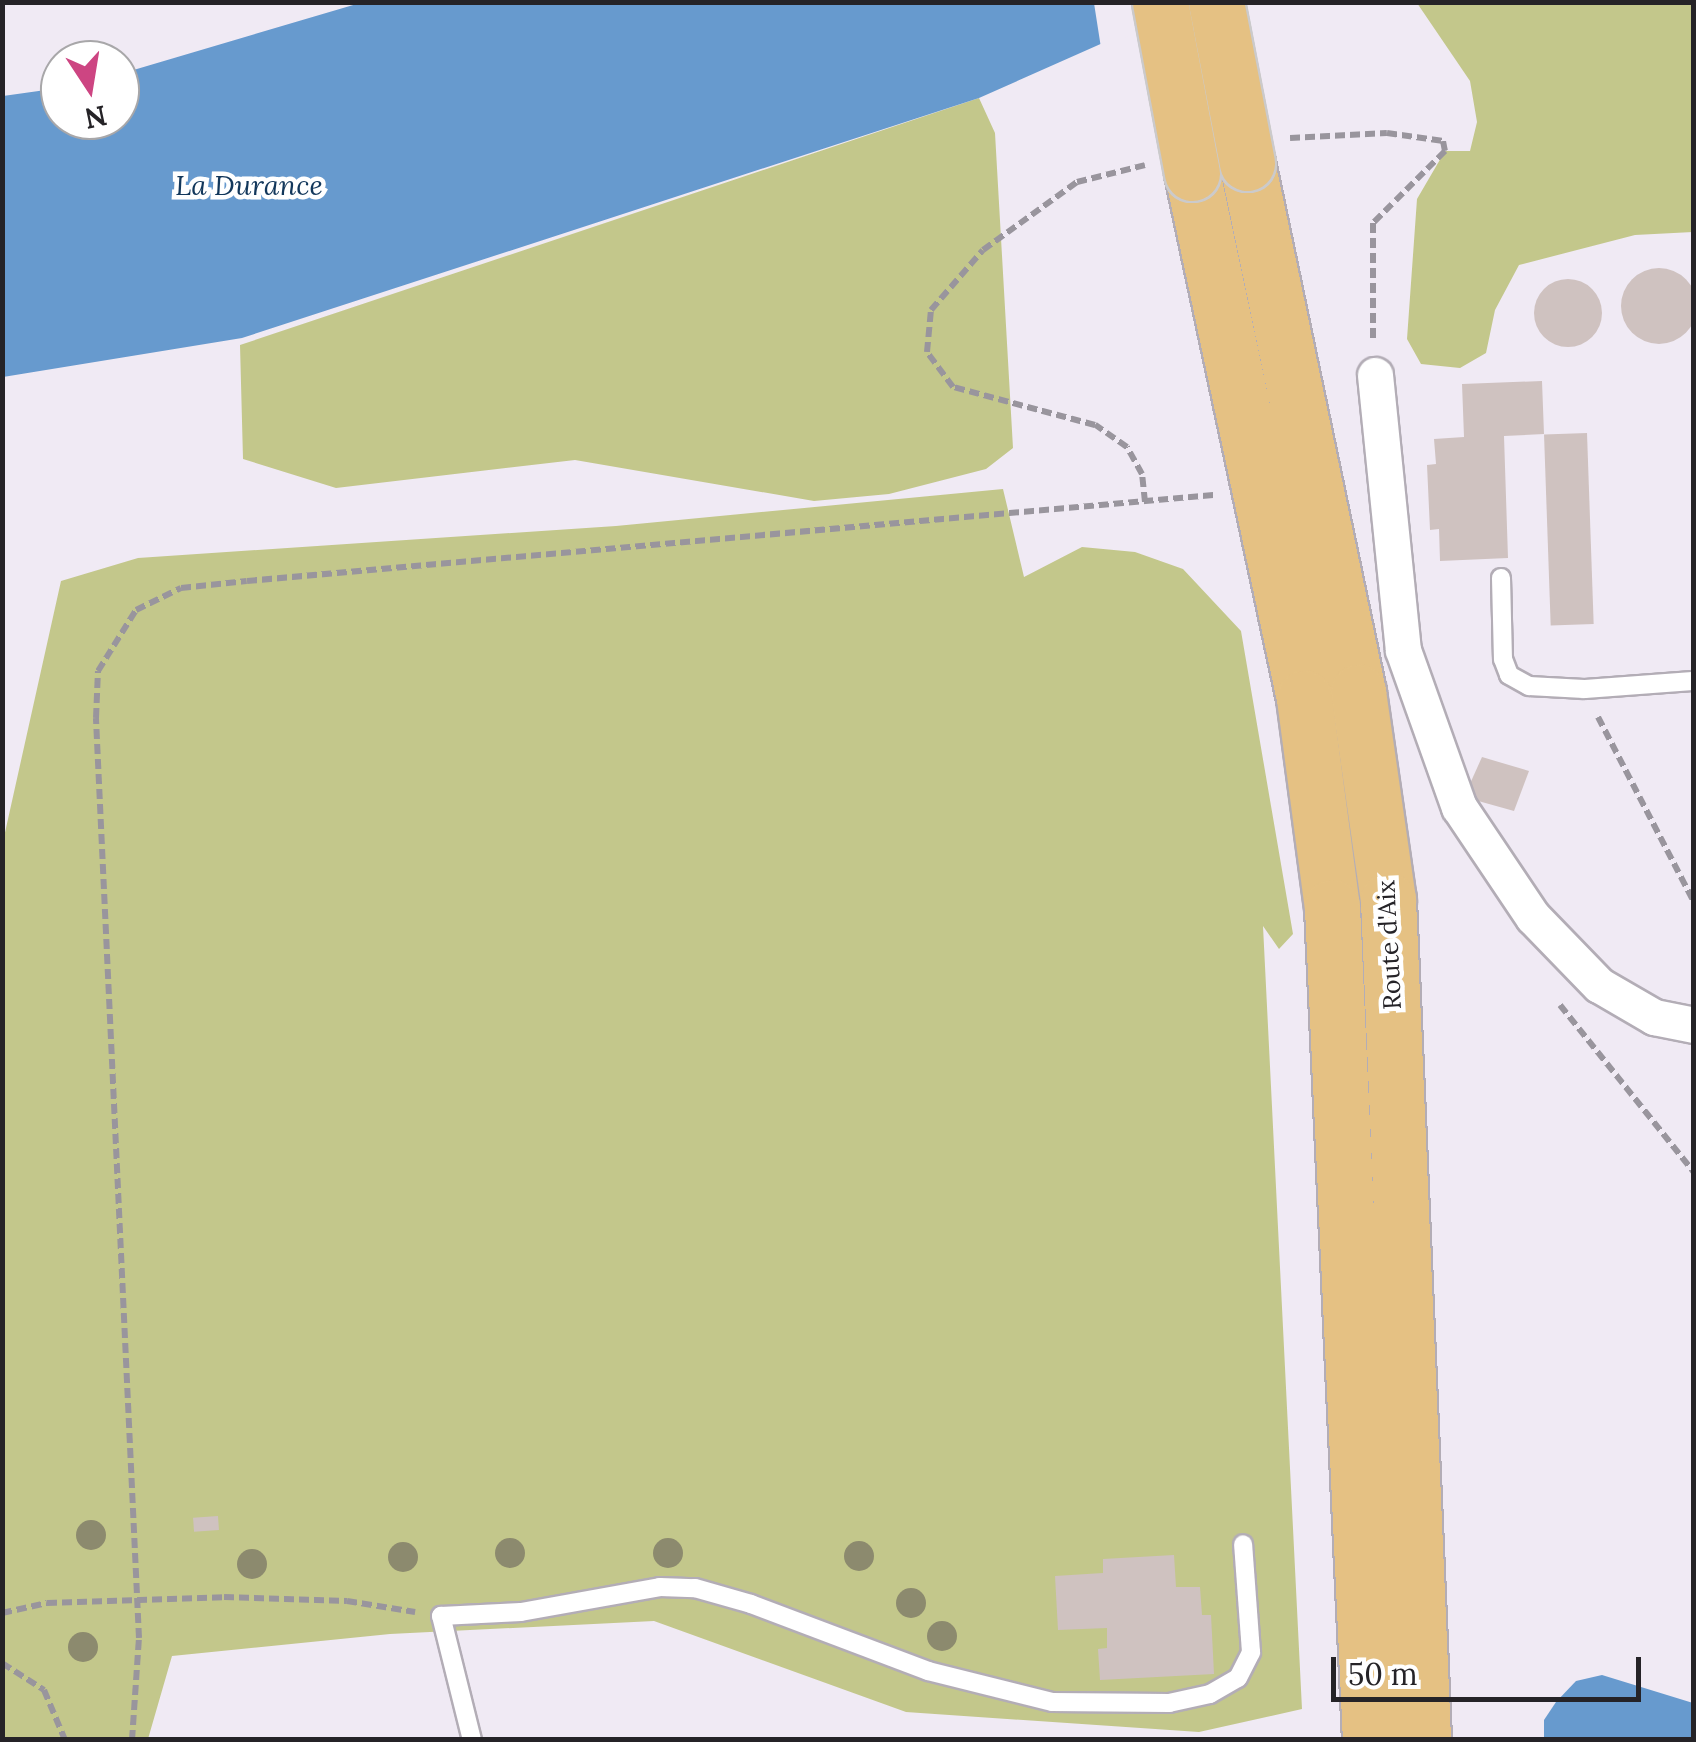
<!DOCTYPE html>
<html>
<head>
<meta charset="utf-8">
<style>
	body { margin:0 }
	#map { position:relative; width:1696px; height:1742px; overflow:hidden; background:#f0eaf4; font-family:Lora,serif }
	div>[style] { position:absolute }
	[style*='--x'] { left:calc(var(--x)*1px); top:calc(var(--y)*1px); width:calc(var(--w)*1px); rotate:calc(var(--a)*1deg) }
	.green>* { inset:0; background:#c3c78b }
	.water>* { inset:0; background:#679ace }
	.pier>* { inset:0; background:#f0eaf4 }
	.building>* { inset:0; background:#cfc2c0; transform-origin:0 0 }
	.round { border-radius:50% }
	.path>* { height:6px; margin-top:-3px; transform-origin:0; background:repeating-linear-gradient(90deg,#99959d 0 10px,transparent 0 15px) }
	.roads { filter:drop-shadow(2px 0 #b3adb6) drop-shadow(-2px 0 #b3adb6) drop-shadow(0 2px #b3adb6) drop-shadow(0 -2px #b3adb6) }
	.service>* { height:18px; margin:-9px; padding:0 9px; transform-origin:9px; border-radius:9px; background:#fff }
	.minor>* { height:35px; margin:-17.5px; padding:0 17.5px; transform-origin:17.5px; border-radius:17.5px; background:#fff }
	.primary>* { height:55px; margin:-27.5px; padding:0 27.5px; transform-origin:27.5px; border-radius:27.5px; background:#e5c183 }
	.bridges { filter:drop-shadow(2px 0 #cbcacb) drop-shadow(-2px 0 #cbcacb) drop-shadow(0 2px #cbcacb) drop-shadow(0 -2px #cbcacb) }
	.primary-bridge>* { height:55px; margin:-27.5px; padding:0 27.5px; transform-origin:27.5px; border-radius:27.5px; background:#e5c183 }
	.trees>* { width:30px; height:30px; margin:-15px; border-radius:50%; background:#8c8a6e }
	span { translate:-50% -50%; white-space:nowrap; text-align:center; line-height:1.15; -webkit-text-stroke:9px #fff; paint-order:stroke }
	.street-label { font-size:25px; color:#252327 }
	.water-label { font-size:28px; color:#12375b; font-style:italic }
	.frame { position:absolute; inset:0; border:5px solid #252327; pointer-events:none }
	.north { position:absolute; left:40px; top:40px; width:100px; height:100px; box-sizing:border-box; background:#fff; border:2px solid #a8a7a9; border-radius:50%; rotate:168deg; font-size:28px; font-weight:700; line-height:40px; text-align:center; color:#252327 }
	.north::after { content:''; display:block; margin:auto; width:35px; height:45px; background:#cd4582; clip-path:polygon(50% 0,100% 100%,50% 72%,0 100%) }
	.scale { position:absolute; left:1331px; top:1657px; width:310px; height:45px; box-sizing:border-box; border:5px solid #252327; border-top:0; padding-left:12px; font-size:30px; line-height:35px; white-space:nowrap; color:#252327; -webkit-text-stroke:8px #fff; paint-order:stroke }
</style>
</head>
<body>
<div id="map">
	<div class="green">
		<i style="clip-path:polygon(1417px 3px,1693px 3px,1693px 232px,1635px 235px,1519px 265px,1495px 310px,1486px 353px,1460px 368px,1421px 364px,1407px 339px,1417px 199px,1445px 151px,1470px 151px,1477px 122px,1470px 81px)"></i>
		<i style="clip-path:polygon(979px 98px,995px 133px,1013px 448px,986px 469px,889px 494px,814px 501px,575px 460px,336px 488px,243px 459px,240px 345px)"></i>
		<i style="clip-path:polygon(1003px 489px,1024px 577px,1082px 547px,1135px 552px,1183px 569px,1241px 631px,1293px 934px,1279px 949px,1263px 926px,1302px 1709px,1199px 1732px,906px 1712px,654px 1621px,390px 1634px,172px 1656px,148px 1739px,3px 1739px,2px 846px,61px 581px,138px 558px,616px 526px)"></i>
	</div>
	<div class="water">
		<i style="clip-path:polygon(360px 3px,1193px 3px,979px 98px,242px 338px,3px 377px,3px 96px,60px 88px,60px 120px,120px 120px,120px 74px)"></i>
		<i style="clip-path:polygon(1602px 1675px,1693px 1703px,1693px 1739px,1544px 1739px,1544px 1720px,1556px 1702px,1576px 1681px)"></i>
	</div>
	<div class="pier">
		<i style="clip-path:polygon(1198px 2px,1195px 7px,1101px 48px,1094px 3px)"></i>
	</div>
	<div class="building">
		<i class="round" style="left:1621px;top:268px;width:76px;height:76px"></i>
		<i class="round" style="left:1534px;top:279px;width:68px;height:68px"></i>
		<i style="clip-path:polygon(1542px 381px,1544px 434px,1504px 436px,1508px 558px,1440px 561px,1439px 529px,1430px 530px,1427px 465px,1436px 464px,1434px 439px,1464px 437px,1462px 384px)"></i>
		<i style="left:1587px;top:433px;width:191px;height:43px;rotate:88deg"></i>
		<i style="clip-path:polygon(1482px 757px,1529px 771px,1514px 811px,1464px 797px)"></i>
		<i style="left:218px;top:1516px;width:14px;height:25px;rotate:86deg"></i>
		<i style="clip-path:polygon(1174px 1555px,1176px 1587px,1200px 1587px,1202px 1615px,1211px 1615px,1214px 1674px,1100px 1680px,1098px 1649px,1107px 1648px,1107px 1628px,1058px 1630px,1055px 1576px,1103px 1573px,1103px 1559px)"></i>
	</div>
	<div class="path">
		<i style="--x:1290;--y:138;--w:97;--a:-3"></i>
		<i style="--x:1387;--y:133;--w:57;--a:8.1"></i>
		<i style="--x:1443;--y:141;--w:10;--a:79"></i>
		<i style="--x:1445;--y:151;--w:102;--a:135"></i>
		<i style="--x:1373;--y:223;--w:115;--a:90"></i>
		<i style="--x:1145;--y:502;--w:28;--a:-96"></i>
		<i style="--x:1142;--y:474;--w:31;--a:-119"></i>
		<i style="--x:1127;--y:447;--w:39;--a:-145"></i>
		<i style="--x:1095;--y:425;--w:147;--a:-165"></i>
		<i style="--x:953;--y:387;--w:44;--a:-126.6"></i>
		<i style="--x:927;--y:352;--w:42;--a:-84.6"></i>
		<i style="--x:931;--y:310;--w:79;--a:-49.1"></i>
		<i style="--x:983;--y:250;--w:116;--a:-35.9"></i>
		<i style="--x:1077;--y:182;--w:70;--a:-14"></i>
		<i style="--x:1598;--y:717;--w:208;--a:62.6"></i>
		<i style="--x:1560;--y:1005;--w:214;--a:51.3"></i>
		<i style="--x:2;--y:1613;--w:46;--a:-12.5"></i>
		<i style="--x:47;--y:1603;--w:177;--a:-1.9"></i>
		<i style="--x:224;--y:1597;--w:123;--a:1.9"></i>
		<i style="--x:347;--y:1601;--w:69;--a:9.2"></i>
		<i style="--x:2;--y:1663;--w:50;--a:32.7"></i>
		<i style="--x:44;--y:1690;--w:54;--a:67.2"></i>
		<i style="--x:132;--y:1740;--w:102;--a:-86.1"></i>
		<i style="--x:139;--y:1638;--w:921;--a:-92.68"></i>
		<i style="--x:96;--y:718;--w:47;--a:-87.6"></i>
		<i style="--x:98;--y:671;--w:72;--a:-58.1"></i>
		<i style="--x:136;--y:610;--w:50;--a:-26.1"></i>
		<i style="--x:181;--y:588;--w:66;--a:-6.1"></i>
		<i style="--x:247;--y:581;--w:970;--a:-5.09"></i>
	</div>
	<div class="roads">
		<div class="service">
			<i style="--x:1501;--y:578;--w:81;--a:88.6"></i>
			<i style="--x:1503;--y:659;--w:17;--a:69"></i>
			<i style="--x:1509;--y:675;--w:23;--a:29"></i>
			<i style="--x:1529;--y:686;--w:55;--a:3.1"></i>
			<i style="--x:1584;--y:689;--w:110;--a:-4.2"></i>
			<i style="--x:472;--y:1740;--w:128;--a:-104"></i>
			<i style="--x:441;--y:1616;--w:80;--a:-2.9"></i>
			<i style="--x:521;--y:1612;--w:141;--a:-10.2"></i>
			<i style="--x:660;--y:1587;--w:35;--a:2"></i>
			<i style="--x:695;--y:1588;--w:58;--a:15.9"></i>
			<i style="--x:751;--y:1604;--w:189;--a:20.7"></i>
			<i style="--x:928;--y:1671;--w:128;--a:14"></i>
			<i style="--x:1052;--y:1702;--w:117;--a:0.5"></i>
			<i style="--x:1169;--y:1703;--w:42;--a:-12.4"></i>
			<i style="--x:1210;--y:1694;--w:32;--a:-30"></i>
			<i style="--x:1238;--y:1678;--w:29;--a:-63"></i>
			<i style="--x:1251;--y:1652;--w:108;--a:-94.2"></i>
		</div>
		<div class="minor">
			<i style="--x:1375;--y:375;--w:276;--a:84.2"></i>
			<i style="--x:1403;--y:650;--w:167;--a:70.4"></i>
			<i style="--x:1459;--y:807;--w:133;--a:56.1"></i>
			<i style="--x:1533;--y:917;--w:95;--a:45.9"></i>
			<i style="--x:1599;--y:985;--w:64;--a:30.2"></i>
			<i style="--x:1654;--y:1017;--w:41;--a:11.3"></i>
		</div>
		<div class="primary">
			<i style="--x:1247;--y:163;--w:541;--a:78.15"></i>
			<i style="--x:1358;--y:692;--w:210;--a:81.8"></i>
			<i style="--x:1388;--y:900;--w:841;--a:87.61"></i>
			<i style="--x:1192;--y:173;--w:537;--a:77.96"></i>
			<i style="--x:1304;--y:698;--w:211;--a:82.4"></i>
			<i style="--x:1332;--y:907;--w:834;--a:87.39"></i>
		</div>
	</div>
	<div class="bridges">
		<div class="primary-bridge">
			<i style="--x:1160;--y:2;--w:174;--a:79.4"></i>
			<i style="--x:1216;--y:2;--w:164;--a:79.1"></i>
		</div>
	</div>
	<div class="trees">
		<i style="left:91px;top:1535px"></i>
		<i style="left:510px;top:1553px"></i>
		<i style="left:668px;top:1553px"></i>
		<i style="left:859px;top:1556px"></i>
		<i style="left:403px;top:1557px"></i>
		<i style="left:252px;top:1564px"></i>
		<i style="left:911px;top:1603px"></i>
		<i style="left:942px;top:1636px"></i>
		<i style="left:83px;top:1647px"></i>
	</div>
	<div class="street-label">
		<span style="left:1389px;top:945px;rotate:-93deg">Route d'Aix</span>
	</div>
	<div class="water-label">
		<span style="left:249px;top:185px">La Durance</span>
	</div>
	<div class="frame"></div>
	<div class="north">N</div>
	<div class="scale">50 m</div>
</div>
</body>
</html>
